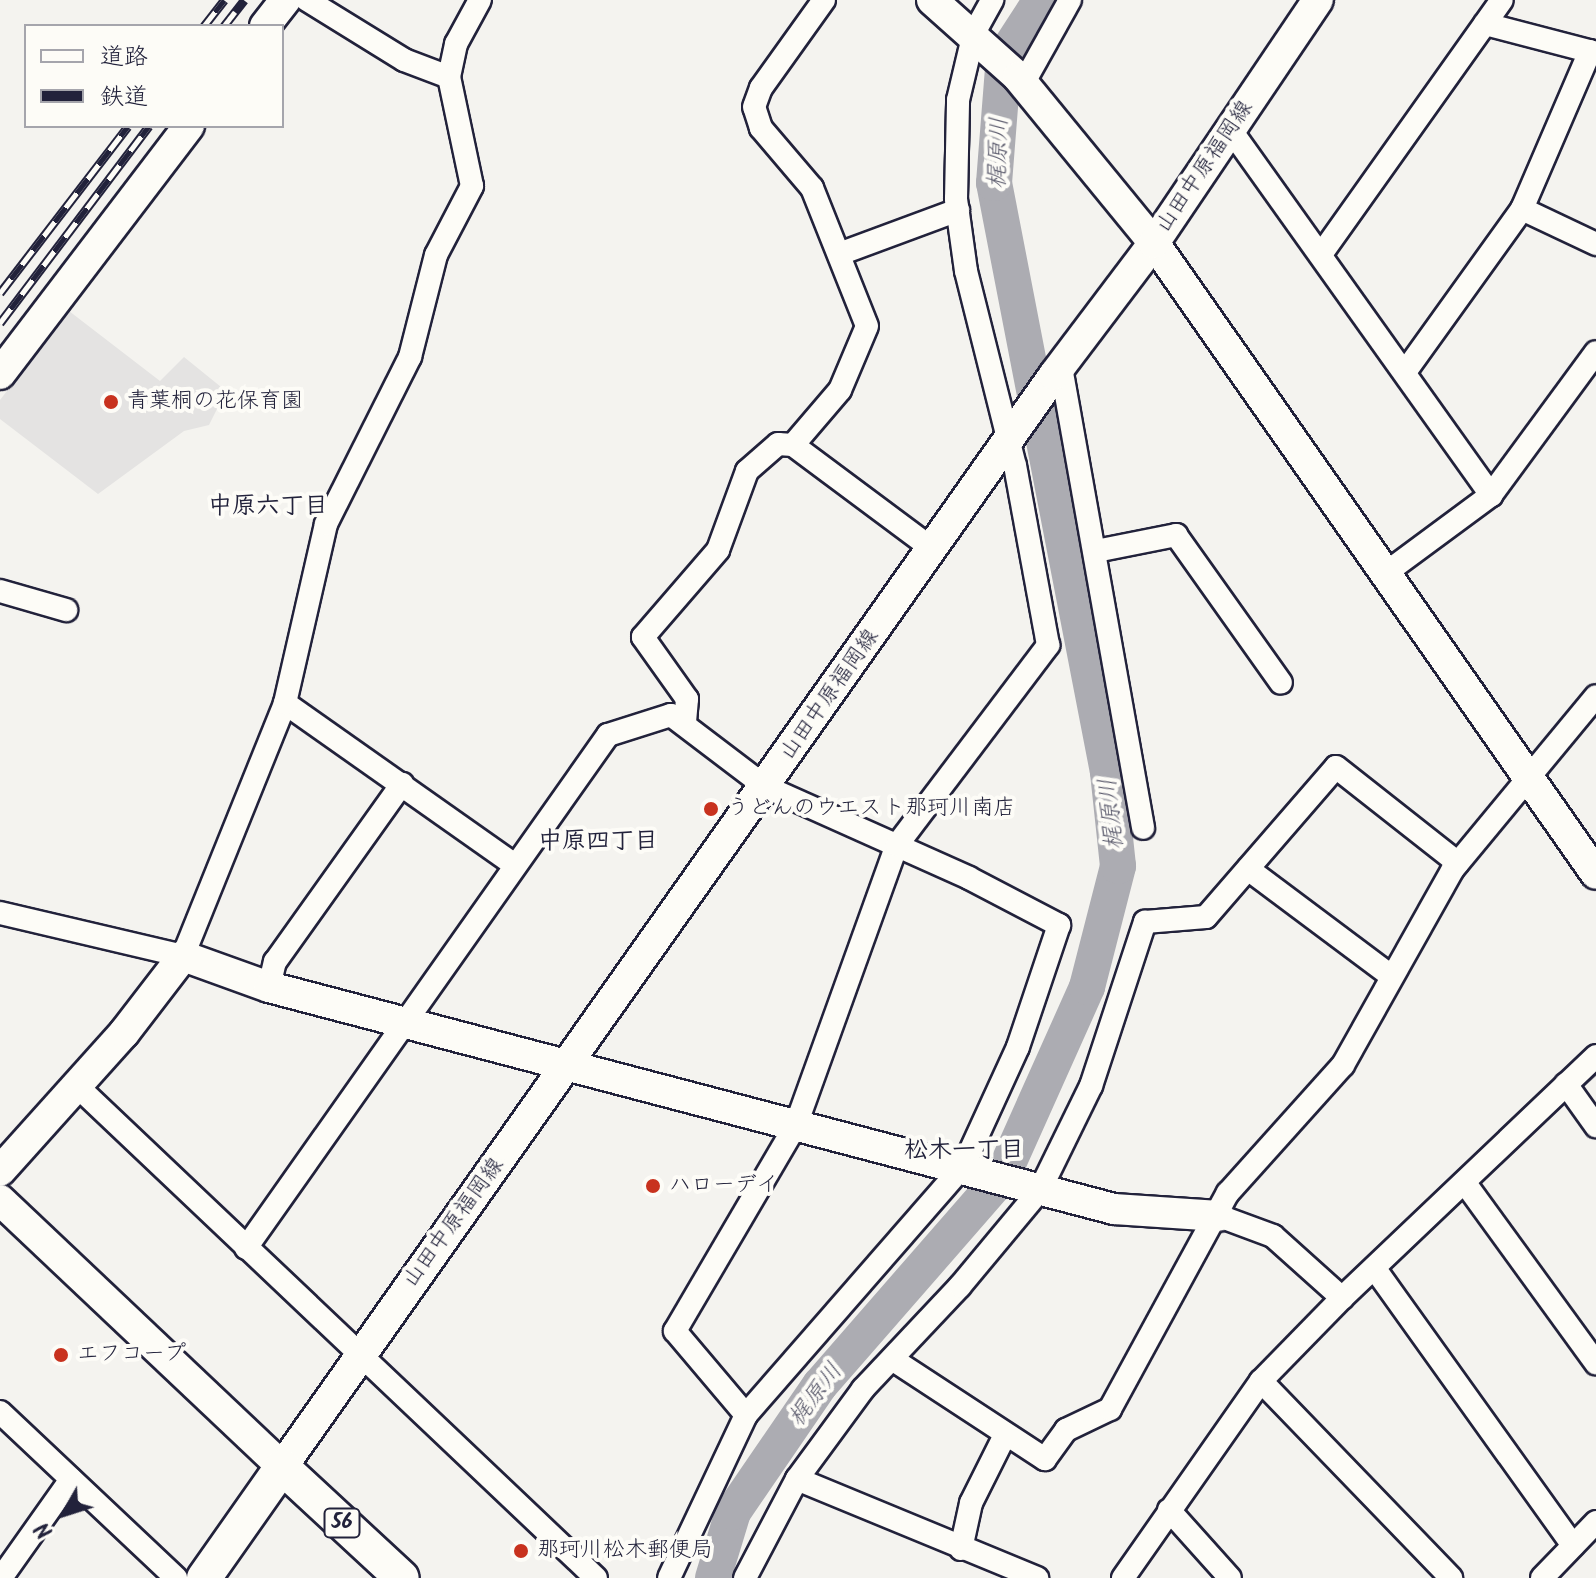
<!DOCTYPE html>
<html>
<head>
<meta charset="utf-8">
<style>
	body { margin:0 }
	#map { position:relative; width:1596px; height:1578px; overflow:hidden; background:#f4f3ef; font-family:Kalam,"Klee One",sans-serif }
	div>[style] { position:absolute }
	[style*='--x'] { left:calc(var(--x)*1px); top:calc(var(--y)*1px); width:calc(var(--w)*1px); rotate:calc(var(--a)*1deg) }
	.built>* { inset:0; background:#e4e3e2 }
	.stream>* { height:6px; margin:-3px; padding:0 3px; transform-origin:3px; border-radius:3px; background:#acacb2 }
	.river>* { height:36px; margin:-18px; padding:0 18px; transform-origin:18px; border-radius:18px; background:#acacb2 }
	.roads { filter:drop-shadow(2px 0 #22223b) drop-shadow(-2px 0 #22223b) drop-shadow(0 2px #22223b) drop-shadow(0 -2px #22223b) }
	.street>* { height:22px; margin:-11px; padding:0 11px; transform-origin:11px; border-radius:11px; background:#fdfcf7 }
	.secondary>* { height:30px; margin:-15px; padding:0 15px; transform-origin:15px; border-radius:15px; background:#fdfcf7 }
	.primary>* { height:34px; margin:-17px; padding:0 17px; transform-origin:17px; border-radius:17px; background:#fdfcf7 }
	.rail>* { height:9px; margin-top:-4.5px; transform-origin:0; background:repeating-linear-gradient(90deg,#fdfcf7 0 18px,#22223b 0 36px); box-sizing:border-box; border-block:2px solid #22223b }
	.dots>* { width:22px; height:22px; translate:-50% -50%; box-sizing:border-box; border:4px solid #fdfcf7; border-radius:50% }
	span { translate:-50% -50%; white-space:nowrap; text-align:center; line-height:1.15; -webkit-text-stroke:8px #fdfcf7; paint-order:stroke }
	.shield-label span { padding:2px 6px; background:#fdfcf7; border:2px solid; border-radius:6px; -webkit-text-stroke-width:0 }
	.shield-label { font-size:20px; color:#22223b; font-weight:700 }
	.street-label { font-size:22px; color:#22223b }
	.poi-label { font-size:22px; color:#22223b }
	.left { translate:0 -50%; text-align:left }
	.water-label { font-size:24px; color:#59596b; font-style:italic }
	.neighbourhood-label { font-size:24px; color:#22223b; font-weight:700 }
	.legend { position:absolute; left:24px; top:24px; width:260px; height:104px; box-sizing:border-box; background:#fdfcf7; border:2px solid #a5a5ac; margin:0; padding:10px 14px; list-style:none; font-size:24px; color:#22223b }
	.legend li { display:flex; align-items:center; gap:16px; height:40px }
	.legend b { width:40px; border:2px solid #a5a5ac }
	.north { position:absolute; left:24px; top:1474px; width:80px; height:80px; -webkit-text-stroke:6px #fdfcf7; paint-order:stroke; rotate:231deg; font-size:22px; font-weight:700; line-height:32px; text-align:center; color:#22223b }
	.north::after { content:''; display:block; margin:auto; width:28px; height:36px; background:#22223b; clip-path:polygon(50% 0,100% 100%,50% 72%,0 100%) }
</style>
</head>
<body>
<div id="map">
	<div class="built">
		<i style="clip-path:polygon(69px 311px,160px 381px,184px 357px,226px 391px,209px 425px,184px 431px,98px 494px,0 419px,0 400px)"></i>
	</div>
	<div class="stream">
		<i style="--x:1575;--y:1091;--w:28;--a:-42"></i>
	</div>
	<div class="river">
		<i style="--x:713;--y:1578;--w:69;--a:-73.1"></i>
		<i style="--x:733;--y:1512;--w:154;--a:-55.6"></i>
		<i style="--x:820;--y:1385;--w:279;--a:-48.9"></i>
		<i style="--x:1003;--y:1175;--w:206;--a:-65.9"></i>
		<i style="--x:1087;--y:987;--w:125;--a:-75.6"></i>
		<i style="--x:1118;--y:866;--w:95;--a:-96.1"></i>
		<i style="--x:1108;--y:772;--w:600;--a:-100.95"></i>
		<i style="--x:994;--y:183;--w:126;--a:-85.5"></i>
		<i style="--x:1004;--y:57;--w:68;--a:-57"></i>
	</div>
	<div class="roads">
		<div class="street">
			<i style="--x:307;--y:0;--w:114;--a:31.7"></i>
			<i style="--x:404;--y:60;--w:48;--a:20.7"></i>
			<i style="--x:1485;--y:24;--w:115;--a:14.6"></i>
			<i style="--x:1023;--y:84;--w:96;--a:-60.8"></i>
			<i style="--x:1230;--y:129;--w:450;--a:54.5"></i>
			<i style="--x:1522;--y:209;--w:82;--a:25.3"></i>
			<i style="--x:1322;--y:253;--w:310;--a:-54.6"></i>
			<i style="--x:839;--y:254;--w:127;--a:-20.3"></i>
			<i style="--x:1061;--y:367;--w:468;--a:79.9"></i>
			<i style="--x:1405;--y:372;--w:201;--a:-54.3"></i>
			<i style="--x:1522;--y:209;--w:172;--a:-66.7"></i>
			<i style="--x:793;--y:445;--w:72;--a:-49.5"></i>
			<i style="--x:840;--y:390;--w:69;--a:-67.1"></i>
			<i style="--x:867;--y:326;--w:149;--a:-111.7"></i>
			<i style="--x:812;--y:188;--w:79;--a:-130.4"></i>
			<i style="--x:761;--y:128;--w:22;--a:-108"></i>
			<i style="--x:754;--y:107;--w:20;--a:-70"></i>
			<i style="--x:761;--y:88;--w:108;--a:-54.4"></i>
			<i style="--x:1096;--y:551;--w:82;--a:-11.3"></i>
			<i style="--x:1176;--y:535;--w:181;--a:54.6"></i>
			<i style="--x:1383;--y:575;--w:134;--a:-36.5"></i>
			<i style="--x:1491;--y:495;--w:177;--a:-53.7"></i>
			<i style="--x:0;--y:591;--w:69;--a:16.1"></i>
			<i style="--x:285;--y:703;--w:281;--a:35.2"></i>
			<i style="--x:685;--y:722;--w:23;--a:-85"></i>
			<i style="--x:687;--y:699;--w:76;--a:-125.4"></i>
			<i style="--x:643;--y:637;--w:115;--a:-49.2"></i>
			<i style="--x:718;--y:550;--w:84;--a:-69.8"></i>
			<i style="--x:747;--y:471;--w:41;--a:-41.1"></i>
			<i style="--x:778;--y:444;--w:15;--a:4"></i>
			<i style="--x:793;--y:445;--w:172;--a:36.7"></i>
			<i style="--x:1248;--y:869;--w:179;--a:36.8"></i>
			<i style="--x:0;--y:913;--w:188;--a:13.2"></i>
			<i style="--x:183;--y:956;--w:273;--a:-68"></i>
			<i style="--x:285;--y:703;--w:184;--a:-77.1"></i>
			<i style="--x:326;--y:524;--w:187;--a:-63.3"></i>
			<i style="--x:410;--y:357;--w:105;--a:-75.7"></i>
			<i style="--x:436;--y:255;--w:78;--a:-62.4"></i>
			<i style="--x:472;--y:186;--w:111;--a:-101.9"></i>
			<i style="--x:449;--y:77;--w:34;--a:-78"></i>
			<i style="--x:456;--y:44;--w:50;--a:-61.4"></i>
			<i style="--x:269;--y:987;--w:26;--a:-77"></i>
			<i style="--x:275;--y:962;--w:219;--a:-54.5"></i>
			<i style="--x:1566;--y:1084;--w:52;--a:54.5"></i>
			<i style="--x:77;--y:1086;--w:715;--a:43.47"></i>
			<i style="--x:1465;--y:1183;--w:223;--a:54"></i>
			<i style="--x:1219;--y:1216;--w:58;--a:20.3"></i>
			<i style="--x:1273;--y:1236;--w:93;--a:41.9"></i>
			<i style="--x:1342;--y:1298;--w:351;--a:-43.6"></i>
			<i style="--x:246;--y:1248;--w:628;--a:-54.79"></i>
			<i style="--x:608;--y:735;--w:66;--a:-17.6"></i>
			<i style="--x:671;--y:715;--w:119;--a:37.2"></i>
			<i style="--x:766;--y:787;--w:222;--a:24.1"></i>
			<i style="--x:969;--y:878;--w:102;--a:27.6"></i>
			<i style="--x:1059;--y:925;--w:129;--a:108.6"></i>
			<i style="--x:1018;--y:1047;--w:130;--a:114.6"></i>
			<i style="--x:964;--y:1165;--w:332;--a:131.1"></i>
			<i style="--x:746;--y:1415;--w:180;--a:115.3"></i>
			<i style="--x:1375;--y:1269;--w:340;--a:54.4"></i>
			<i style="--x:892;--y:1359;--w:183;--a:33.2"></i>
			<i style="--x:1045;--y:1459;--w:36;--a:-54"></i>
			<i style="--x:1066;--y:1430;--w:49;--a:-25.5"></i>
			<i style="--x:1110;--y:1409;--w:246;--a:-61.4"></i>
			<i style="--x:1228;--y:1193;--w:172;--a:-48.1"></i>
			<i style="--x:1343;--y:1065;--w:225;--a:-60.7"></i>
			<i style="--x:1453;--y:869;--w:224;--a:-50.4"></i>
			<i style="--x:1261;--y:1381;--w:274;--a:46"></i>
			<i style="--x:0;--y:1412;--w:242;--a:43.3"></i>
			<i style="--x:746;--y:1415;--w:110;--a:-130.2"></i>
			<i style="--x:675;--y:1331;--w:239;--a:-59.6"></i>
			<i style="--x:796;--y:1125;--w:298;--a:-70.2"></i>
			<i style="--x:897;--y:845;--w:251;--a:-52.9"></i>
			<i style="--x:1048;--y:645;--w:182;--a:-100.4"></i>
			<i style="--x:1015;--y:466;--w:201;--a:-104.1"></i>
			<i style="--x:966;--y:271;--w:73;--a:-97.9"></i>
			<i style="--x:956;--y:199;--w:99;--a:-88.8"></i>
			<i style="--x:958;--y:100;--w:69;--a:-76.6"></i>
			<i style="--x:974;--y:33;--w:38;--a:-61"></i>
			<i style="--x:797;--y:1479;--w:260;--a:22.4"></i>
			<i style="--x:1169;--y:1510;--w:91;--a:48.1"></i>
			<i style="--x:961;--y:1549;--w:47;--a:-77.7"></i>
			<i style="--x:971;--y:1503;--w:76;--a:-63.4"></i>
			<i style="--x:1;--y:1578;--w:121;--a:-54.7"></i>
			<i style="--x:745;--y:1578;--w:112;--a:-62.3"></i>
			<i style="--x:797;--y:1479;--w:112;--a:-53.7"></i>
			<i style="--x:863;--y:1389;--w:141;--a:-46.7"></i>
			<i style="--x:960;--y:1286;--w:125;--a:-50.2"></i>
			<i style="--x:1040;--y:1190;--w:116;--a:-63.9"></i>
			<i style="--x:1091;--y:1086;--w:173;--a:-71.8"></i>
			<i style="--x:1145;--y:922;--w:61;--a:-4.7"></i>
			<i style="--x:1206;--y:917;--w:198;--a:-49.1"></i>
			<i style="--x:1336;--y:767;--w:155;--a:38.2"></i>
			<i style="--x:1123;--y:1578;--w:241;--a:-55"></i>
			<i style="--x:1261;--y:1381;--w:116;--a:-45.7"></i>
			<i style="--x:1542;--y:1578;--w:78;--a:-46"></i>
		</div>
		<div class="secondary">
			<i style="--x:932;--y:0;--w:115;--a:41.8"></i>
			<i style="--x:1018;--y:77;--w:215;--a:50.7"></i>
			<i style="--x:1154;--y:243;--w:770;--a:54.99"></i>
			<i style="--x:265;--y:26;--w:33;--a:-52"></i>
			<i style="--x:0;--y:374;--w:312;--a:-52.7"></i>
			<i style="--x:0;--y:1171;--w:186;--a:-48.1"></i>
			<i style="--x:124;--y:1033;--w:97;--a:-52.5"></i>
			<i style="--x:183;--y:956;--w:91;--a:19.8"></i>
			<i style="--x:269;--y:987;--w:874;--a:14.72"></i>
			<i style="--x:1114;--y:1209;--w:105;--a:3.8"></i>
			<i style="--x:0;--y:1200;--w:388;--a:43.4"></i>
			<i style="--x:282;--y:1467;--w:1337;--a:-54.74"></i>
			<i style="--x:1054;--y:375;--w:166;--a:-52.9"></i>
			<i style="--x:1154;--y:243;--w:293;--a:-56"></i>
		</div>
		<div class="primary">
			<i style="--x:204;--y:1578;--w:136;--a:-54.9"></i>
			<i style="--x:282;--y:1467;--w:163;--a:42.8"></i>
		</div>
	</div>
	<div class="rail">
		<i style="--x:204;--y:26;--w:33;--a:-52"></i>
		<i style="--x:224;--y:26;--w:33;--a:-52"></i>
		<i style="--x:0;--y:293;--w:210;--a:-52.5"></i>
		<i style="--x:0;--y:323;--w:247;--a:-52.9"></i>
	</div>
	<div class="dots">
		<i style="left:111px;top:402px;background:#c8321e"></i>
		<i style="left:711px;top:809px;background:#c8321e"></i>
		<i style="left:653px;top:1186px;background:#c8321e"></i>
		<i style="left:61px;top:1355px;background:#c8321e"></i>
		<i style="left:521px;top:1551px;background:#c8321e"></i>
	</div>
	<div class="shield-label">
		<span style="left:342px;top:1523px">56</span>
	</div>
	<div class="street-label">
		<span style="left:1205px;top:167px;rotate:-56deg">山田中原福岡線</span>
		<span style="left:830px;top:695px;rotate:-55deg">山田中原福岡線</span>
		<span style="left:454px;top:1223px;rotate:-54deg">山田中原福岡線</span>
	</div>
	<div class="poi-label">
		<span class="left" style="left:127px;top:402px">青葉桐の花保育園</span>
		<span class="left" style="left:727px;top:809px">うどんのウエスト那珂川南店</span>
		<span class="left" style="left:669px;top:1186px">ハローデイ</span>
		<span class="left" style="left:77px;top:1355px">エフコープ</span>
		<span class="left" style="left:537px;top:1551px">那珂川松木郵便局</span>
	</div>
	<div class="water-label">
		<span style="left:999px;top:153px;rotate:-88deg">梶原川</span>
		<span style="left:1112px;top:814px;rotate:-96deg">梶原川</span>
		<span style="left:816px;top:1395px;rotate:-53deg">梶原川</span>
	</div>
	<div class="neighbourhood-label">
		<span style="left:268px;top:507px">中原六丁目</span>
		<span style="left:598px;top:842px">中原四丁目</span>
		<span style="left:964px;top:1151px">松木一丁目</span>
	</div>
	<ul class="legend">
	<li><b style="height:10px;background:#fdfcf7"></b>道路</li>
	<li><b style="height:10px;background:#22223b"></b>鉄道</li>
	</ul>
	<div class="north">N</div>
</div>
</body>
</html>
